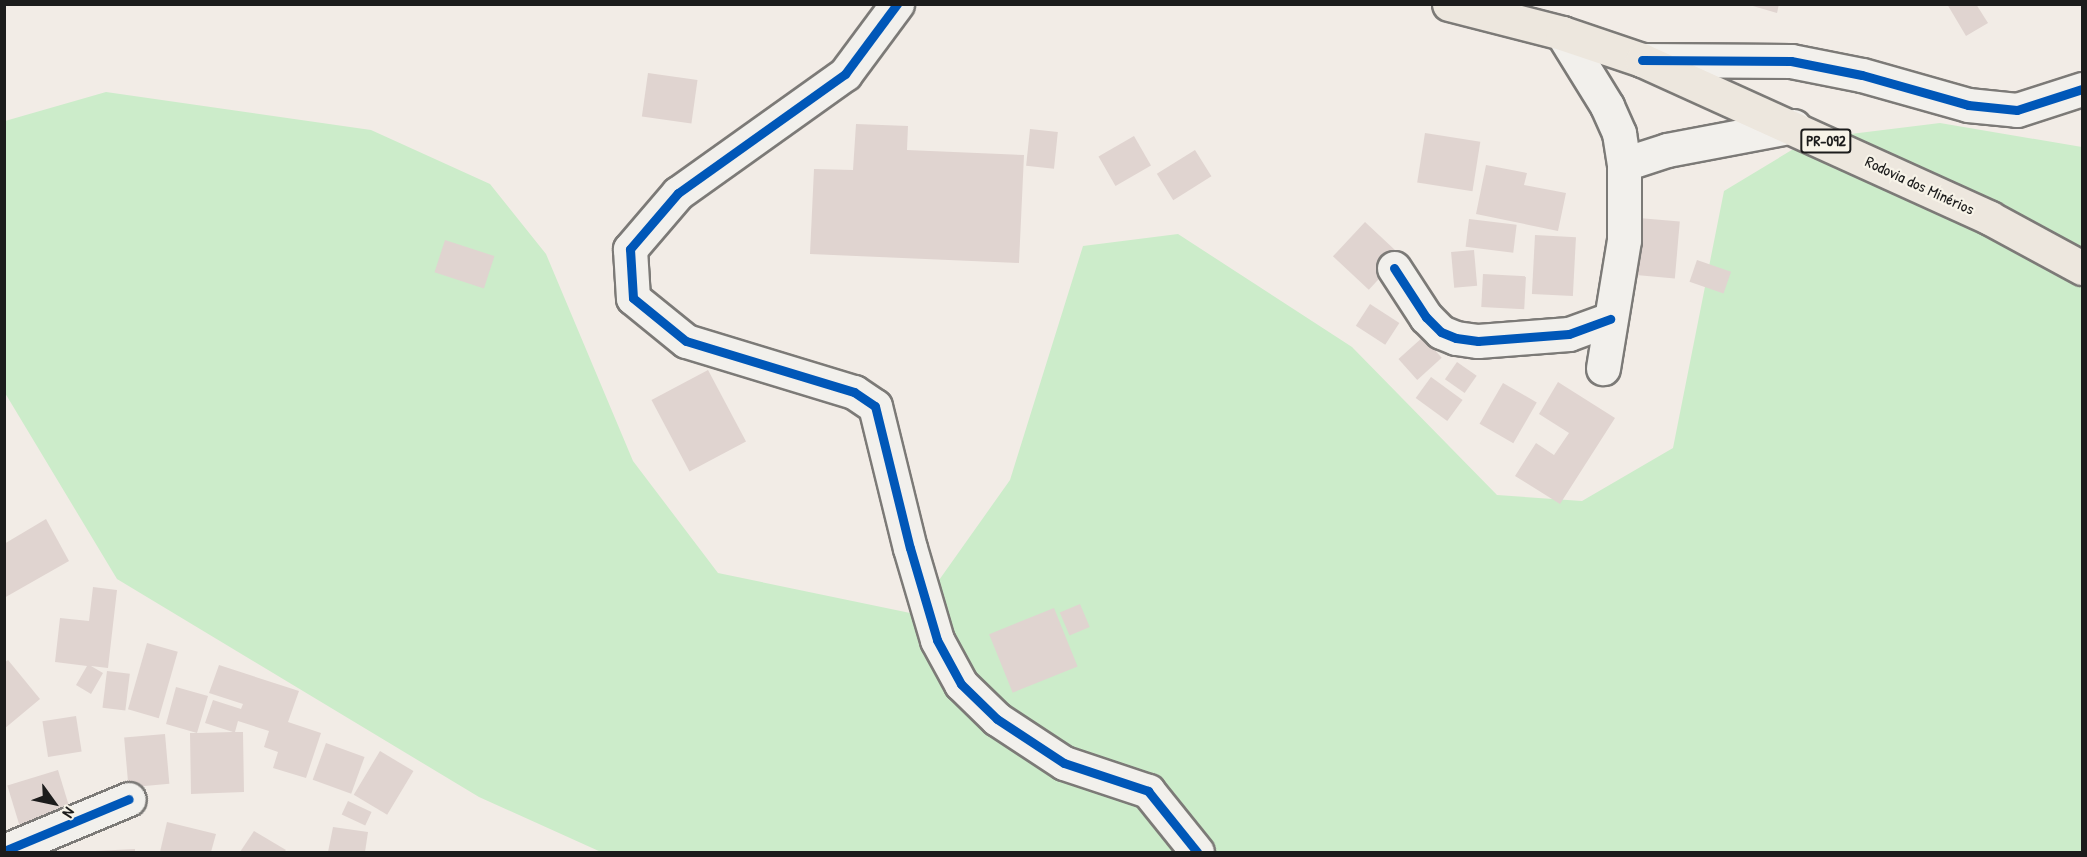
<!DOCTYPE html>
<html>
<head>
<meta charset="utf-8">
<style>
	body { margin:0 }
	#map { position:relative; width:2087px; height:857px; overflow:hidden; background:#f2ece6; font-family:"Patrick Hand",sans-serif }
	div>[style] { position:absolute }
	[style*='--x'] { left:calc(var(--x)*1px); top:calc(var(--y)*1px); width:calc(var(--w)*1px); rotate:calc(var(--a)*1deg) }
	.green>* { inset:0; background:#ccecca }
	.building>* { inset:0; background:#e0d4d0; transform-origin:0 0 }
	.roads { filter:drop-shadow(2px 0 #7c7a77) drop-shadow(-2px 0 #7c7a77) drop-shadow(0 2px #7c7a77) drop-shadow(0 -2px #7c7a77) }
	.street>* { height:33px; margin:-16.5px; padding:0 16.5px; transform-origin:16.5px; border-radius:16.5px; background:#f2f0ec }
	.primary>* { height:33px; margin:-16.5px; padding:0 16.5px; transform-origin:16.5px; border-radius:16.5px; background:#ede7de }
	.cycleway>* { height:9px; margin:-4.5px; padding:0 4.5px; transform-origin:4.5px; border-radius:4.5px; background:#0057b8 }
	span { translate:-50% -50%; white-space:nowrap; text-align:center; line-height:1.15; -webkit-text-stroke:4.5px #f7f3e8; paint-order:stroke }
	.shield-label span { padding:2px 4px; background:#f7f3e8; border:2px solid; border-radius:4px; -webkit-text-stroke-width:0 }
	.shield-label { font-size:15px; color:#1c1c1c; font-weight:700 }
	.street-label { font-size:16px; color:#1c1c1c }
	.frame { position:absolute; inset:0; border:6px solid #1c1c1c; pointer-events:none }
	.north { position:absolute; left:24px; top:773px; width:60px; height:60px; -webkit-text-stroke:4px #f7f3e8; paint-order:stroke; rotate:123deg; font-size:16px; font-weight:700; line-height:24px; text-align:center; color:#1c1c1c }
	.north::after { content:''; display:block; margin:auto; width:21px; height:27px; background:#1c1c1c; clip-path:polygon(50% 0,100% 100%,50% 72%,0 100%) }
</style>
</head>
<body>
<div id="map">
	<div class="green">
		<i style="clip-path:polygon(106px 92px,371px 130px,490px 184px,546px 254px,633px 461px,718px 573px,915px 614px,1010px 480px,1083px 246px,1178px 234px,1352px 347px,1497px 495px,1582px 501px,1673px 448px,1724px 191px,1810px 139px,1940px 123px,2082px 147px,2082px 852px,601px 852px,479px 797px,117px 579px,5px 393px,5px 121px)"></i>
	</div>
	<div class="building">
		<i style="clip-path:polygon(1746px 4px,1779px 4px,1777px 13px)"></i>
		<i style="clip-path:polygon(1947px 4px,1976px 4px,1988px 23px,1966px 36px)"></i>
		<i style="left:648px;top:73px;width:50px;height:44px;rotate:8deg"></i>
		<i style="clip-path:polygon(856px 124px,908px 126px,907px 150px,1024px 155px,1019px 263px,810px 254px,814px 169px,853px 170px)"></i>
		<i style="left:1030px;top:129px;width:28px;height:37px;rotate:6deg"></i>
		<i style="left:1425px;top:133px;width:56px;height:50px;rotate:9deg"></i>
		<i style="left:1134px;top:136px;width:34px;height:41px;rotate:60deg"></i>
		<i style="left:1195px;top:150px;width:31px;height:45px;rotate:58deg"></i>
		<i style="clip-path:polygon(1486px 165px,1527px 173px,1524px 185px,1566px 193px,1558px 231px,1476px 214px)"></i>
		<i style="left:1627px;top:217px;width:53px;height:57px;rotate:5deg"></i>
		<i style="left:1469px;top:219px;width:48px;height:28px;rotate:7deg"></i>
		<i style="left:1365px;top:222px;width:49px;height:47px;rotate:43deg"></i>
		<i style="left:1535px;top:235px;width:41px;height:59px;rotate:3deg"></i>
		<i style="left:445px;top:240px;width:52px;height:34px;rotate:18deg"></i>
		<i style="left:1474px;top:250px;width:36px;height:23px;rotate:85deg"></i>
		<i style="left:1697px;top:260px;width:36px;height:23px;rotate:19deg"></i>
		<i style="left:1483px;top:274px;width:43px;height:33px;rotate:3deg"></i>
		<i style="left:1370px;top:304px;width:35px;height:26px;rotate:33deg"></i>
		<i style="left:1423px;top:337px;width:28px;height:33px;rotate:48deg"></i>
		<i style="left:1457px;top:362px;width:24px;height:21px;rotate:35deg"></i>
		<i style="left:708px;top:370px;width:81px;height:64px;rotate:62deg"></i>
		<i style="left:1431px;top:377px;width:39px;height:26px;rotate:36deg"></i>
		<i style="clip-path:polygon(1558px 382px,1615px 418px,1560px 504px,1515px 476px,1536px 443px,1554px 455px,1569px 433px,1539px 414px)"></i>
		<i style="left:1503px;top:383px;width:39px;height:47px;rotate:30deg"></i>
		<i style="clip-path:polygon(46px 519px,69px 561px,4px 598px,4px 544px)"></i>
		<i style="clip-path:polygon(93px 587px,117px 590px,108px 668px,91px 666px,103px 673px,91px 694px,76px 685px,87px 666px,55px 662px,60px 618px,89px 621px)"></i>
		<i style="left:1080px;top:604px;width:25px;height:22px;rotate:67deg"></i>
		<i style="left:1054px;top:608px;width:63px;height:70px;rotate:68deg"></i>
		<i style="left:147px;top:643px;width:32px;height:69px;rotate:16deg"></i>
		<i style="clip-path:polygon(8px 660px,40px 699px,4px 729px,4px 663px)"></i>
		<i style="clip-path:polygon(219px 665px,299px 691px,288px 722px,321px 733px,306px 778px,273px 768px,278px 752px,264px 747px,269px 731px,238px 721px,235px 732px,243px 732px,244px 792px,191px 794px,190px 733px,197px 733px,166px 724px,176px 687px,208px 696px,197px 733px,233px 732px,205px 723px,213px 700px,241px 709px,243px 704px,209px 693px)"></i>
		<i style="left:107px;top:671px;width:23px;height:37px;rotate:7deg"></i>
		<i style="left:76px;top:716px;width:36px;height:34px;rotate:81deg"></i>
		<i style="left:165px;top:734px;width:50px;height:41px;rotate:85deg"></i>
		<i style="left:326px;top:743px;width:41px;height:39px;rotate:20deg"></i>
		<i style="left:380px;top:751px;width:39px;height:51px;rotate:31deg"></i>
		<i style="left:58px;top:770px;width:41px;height:53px;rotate:73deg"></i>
		<i style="left:348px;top:801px;width:26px;height:15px;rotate:25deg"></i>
		<i style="clip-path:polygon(167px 822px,216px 834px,211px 852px,160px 852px)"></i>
		<i style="clip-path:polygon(333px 827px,368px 832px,365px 852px,328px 852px)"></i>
		<i style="clip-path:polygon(254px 831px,286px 850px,284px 852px,240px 852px)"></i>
		<i style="clip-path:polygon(135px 849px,135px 852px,95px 852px,95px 851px)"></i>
	</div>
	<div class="roads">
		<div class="street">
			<i style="--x:897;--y:4;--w:87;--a:126.6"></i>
			<i style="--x:845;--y:74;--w:205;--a:144.5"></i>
			<i style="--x:678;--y:193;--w:74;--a:130.6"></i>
			<i style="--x:630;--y:249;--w:49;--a:86.5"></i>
			<i style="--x:633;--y:298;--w:68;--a:39.1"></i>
			<i style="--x:686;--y:341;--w:176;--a:16.9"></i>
			<i style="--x:854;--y:392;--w:25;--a:34"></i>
			<i style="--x:875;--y:406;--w:146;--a:76.2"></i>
			<i style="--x:910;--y:548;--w:96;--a:73.6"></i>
			<i style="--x:937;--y:640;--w:50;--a:61.4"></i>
			<i style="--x:961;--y:684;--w:50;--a:44.2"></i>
			<i style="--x:997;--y:719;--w:80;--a:33.3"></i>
			<i style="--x:1064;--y:763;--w:89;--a:18.4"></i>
			<i style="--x:1148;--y:791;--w:78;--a:51.2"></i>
			<i style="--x:1562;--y:33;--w:86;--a:58.3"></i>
			<i style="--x:1607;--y:106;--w:30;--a:66"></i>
			<i style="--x:1619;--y:133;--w:31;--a:81"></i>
			<i style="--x:1624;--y:164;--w:76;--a:90"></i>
			<i style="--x:1624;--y:240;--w:130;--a:99.3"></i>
			<i style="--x:1642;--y:60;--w:149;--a:0.4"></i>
			<i style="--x:1791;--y:61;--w:72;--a:11.2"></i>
			<i style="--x:1862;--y:75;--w:110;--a:15.8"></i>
			<i style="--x:1968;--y:105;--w:49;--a:5.8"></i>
			<i style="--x:2017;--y:110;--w:68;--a:-17.9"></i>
			<i style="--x:1624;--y:164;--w:45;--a:-18"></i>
			<i style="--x:1667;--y:150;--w:129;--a:-10.7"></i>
			<i style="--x:1394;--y:268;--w:59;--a:56.9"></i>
			<i style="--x:1426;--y:317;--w:21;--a:45"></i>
			<i style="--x:1441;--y:332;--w:16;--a:22"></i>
			<i style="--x:1456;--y:338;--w:22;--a:8"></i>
			<i style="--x:1478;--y:341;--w:91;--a:-4.4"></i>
			<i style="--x:1569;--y:334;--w:44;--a:-20.1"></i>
			<i style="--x:4;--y:851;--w:135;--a:-22.6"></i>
		</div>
		<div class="primary">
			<i style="--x:1449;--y:4;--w:117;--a:14.4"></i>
			<i style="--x:1562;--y:33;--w:84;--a:18.6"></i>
			<i style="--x:1642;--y:60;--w:382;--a:24.4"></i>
			<i style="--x:1990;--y:218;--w:105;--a:28.5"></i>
		</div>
	</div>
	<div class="cycleway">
		<i style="--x:897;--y:4;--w:87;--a:126.6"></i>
		<i style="--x:845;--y:74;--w:205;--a:144.5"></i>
		<i style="--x:678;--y:193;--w:74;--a:130.6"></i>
		<i style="--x:630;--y:249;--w:49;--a:86.5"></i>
		<i style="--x:633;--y:298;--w:68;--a:39.1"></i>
		<i style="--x:686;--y:341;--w:176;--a:16.9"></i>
		<i style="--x:854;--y:392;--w:25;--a:34"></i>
		<i style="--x:875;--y:406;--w:146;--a:76.2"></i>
		<i style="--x:910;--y:548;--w:96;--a:73.6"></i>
		<i style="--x:937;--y:640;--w:50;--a:61.4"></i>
		<i style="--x:961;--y:684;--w:50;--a:44.2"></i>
		<i style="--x:997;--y:719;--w:80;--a:33.3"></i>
		<i style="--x:1064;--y:763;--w:89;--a:18.4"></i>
		<i style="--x:1148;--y:791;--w:78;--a:51.2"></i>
		<i style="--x:1642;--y:60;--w:149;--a:0.4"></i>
		<i style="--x:1791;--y:61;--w:72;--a:11.2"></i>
		<i style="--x:1862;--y:75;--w:110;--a:15.8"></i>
		<i style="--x:1968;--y:105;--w:49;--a:5.8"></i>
		<i style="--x:2017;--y:110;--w:68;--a:-17.9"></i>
		<i style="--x:1394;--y:268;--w:59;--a:56.9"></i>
		<i style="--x:1426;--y:317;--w:21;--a:45"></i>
		<i style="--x:1441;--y:332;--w:16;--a:22"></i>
		<i style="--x:1456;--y:338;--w:22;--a:8"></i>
		<i style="--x:1478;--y:341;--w:91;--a:-4.4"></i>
		<i style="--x:1569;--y:334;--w:44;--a:-20.1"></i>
		<i style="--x:4;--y:851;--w:135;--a:-22.6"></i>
	</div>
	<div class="shield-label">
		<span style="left:1826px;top:141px">PR-092</span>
	</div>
	<div class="street-label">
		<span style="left:1920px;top:185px;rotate:25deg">Rodovia dos Minérios</span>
	</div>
	<div class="frame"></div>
	<div class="north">N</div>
</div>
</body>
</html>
